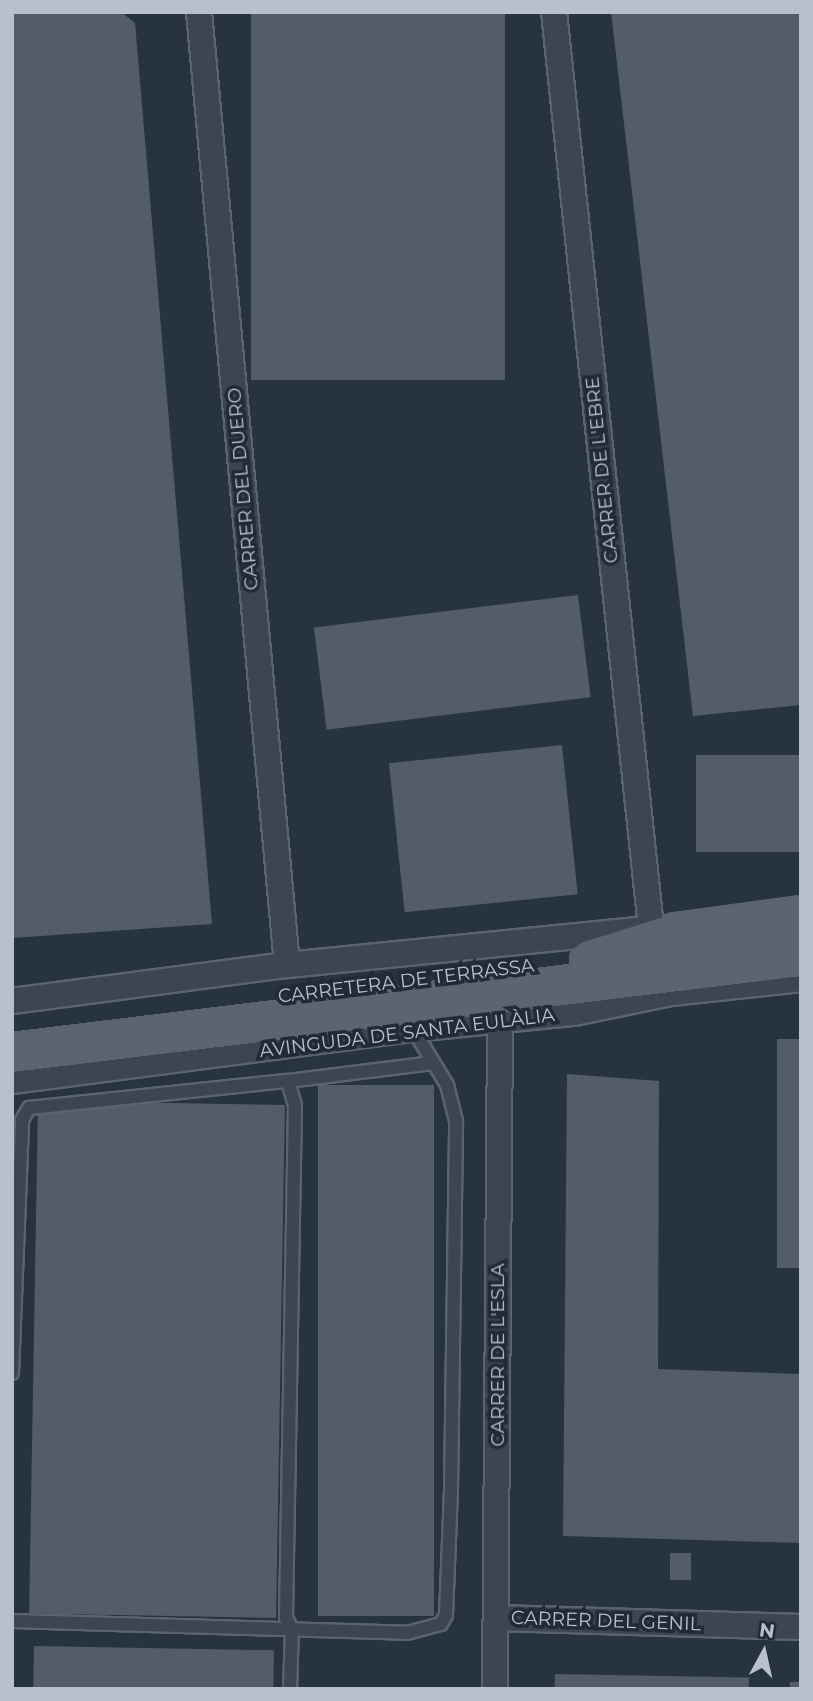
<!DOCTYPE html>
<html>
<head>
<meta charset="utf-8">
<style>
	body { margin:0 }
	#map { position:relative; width:813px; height:1701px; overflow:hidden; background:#283341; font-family:Montserrat,sans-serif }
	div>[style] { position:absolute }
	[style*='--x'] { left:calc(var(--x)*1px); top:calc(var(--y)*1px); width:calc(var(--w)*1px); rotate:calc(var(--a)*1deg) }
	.building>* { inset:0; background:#525c6b; transform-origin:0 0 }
	.roads { filter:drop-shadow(2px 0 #5a636e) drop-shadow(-2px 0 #5a636e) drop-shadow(0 2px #5a636e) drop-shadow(0 -2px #5a636e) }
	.service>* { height:12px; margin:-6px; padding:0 6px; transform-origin:6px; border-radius:6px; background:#3c4551 }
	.minor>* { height:24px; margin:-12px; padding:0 12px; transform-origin:12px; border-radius:12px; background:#3c4551 }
	.primary>* { height:38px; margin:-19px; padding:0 19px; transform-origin:19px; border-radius:19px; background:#5b6470 }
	span { translate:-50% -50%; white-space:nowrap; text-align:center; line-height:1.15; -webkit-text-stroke:7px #212a36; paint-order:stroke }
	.street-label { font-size:19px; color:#b9c0cb }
	.frame { position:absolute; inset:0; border:14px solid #b9c0cb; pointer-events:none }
	.north { position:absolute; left:729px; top:1617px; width:70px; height:70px; -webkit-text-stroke:5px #212a36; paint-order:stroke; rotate:8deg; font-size:19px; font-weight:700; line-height:28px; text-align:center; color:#b9c0cb }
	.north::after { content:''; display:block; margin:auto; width:24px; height:32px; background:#b9c0cb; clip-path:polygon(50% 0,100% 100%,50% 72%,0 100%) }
</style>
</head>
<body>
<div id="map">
	<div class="building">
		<i style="clip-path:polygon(12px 12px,121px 12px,135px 23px,212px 924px,12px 938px)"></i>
		<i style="left:251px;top:12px;width:254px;height:368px"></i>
		<i style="clip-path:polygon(611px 12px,801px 12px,801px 705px,693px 716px)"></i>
		<i style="left:578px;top:595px;width:103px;height:266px;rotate:83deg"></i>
		<i style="left:562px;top:745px;width:150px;height:174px;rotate:84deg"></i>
		<i style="left:801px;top:755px;width:97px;height:105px;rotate:90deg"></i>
		<i style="left:777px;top:1039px;width:24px;height:229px"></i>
		<i style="clip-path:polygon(567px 1074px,659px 1081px,658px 1369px,801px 1374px,801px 1543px,563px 1536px)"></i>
		<i style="left:434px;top:1085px;width:531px;height:116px;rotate:90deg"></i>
		<i style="left:285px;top:1105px;width:513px;height:247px;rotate:91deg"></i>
		<i style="left:670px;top:1553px;width:21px;height:27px"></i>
		<i style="left:34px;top:1646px;width:240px;height:43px;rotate:1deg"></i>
		<i style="left:555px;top:1674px;width:194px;height:15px;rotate:1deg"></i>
		<i style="left:790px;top:1682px;width:11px;height:7px"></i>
	</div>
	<div class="roads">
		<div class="service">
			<i style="--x:288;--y:1081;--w:146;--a:-7.1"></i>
			<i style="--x:12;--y:1373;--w:253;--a:-87.7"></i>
			<i style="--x:22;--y:1120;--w:14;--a:-60"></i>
			<i style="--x:29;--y:1108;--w:260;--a:-6"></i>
			<i style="--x:288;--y:1081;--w:25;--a:74"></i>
			<i style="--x:295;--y:1105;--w:513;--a:91.01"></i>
			<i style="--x:286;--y:1618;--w:13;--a:61"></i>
			<i style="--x:292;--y:1629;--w:60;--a:91.9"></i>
			<i style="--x:12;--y:1621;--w:395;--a:1.7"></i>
			<i style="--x:407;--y:1633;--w:35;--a:-15"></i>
			<i style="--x:441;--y:1624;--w:10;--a:-61"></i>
			<i style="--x:446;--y:1615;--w:126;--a:-87.7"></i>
			<i style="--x:451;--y:1489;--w:368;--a:-89.2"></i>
			<i style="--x:456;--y:1121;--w:37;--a:-104"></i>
			<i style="--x:447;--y:1085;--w:66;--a:-121.3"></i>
		</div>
		<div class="minor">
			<i style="--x:199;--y:12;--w:957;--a:84.72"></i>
			<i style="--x:554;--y:12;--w:920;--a:83.95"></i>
			<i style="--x:12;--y:1001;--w:277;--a:-7.5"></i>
			<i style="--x:287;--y:965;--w:370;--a:-5.7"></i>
			<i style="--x:12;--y:1081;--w:404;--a:-7.4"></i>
			<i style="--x:413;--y:1029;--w:162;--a:-5.7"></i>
			<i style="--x:574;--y:1013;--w:99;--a:-11.7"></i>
			<i style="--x:671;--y:993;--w:131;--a:-6.1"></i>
			<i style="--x:496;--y:1618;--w:305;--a:1.7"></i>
			<i style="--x:495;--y:1689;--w:668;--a:-89.57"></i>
		</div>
		<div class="primary">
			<i style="--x:590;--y:960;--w:90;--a:-17.4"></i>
			<i style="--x:676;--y:933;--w:126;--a:-7.7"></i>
			<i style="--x:12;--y:1053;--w:795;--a:-6.94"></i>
		</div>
	</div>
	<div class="street-label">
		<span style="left:602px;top:470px;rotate:-96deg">CARRER DE L'EBRE</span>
		<span style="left:243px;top:489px;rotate:-95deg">CARRER DEL DUERO</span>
		<span style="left:406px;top:981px;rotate:-7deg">CARRETERA DE TERRASSA</span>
		<span style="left:407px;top:1033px;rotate:-7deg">AVINGUDA DE SANTA EULÀLIA</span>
		<span style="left:498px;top:1355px;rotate:-90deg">CARRER DE L'ESLA</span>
		<span style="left:606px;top:1621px;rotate:2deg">CARRER DEL GENIL</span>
	</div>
	<div class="frame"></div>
	<div class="north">N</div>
</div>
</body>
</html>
